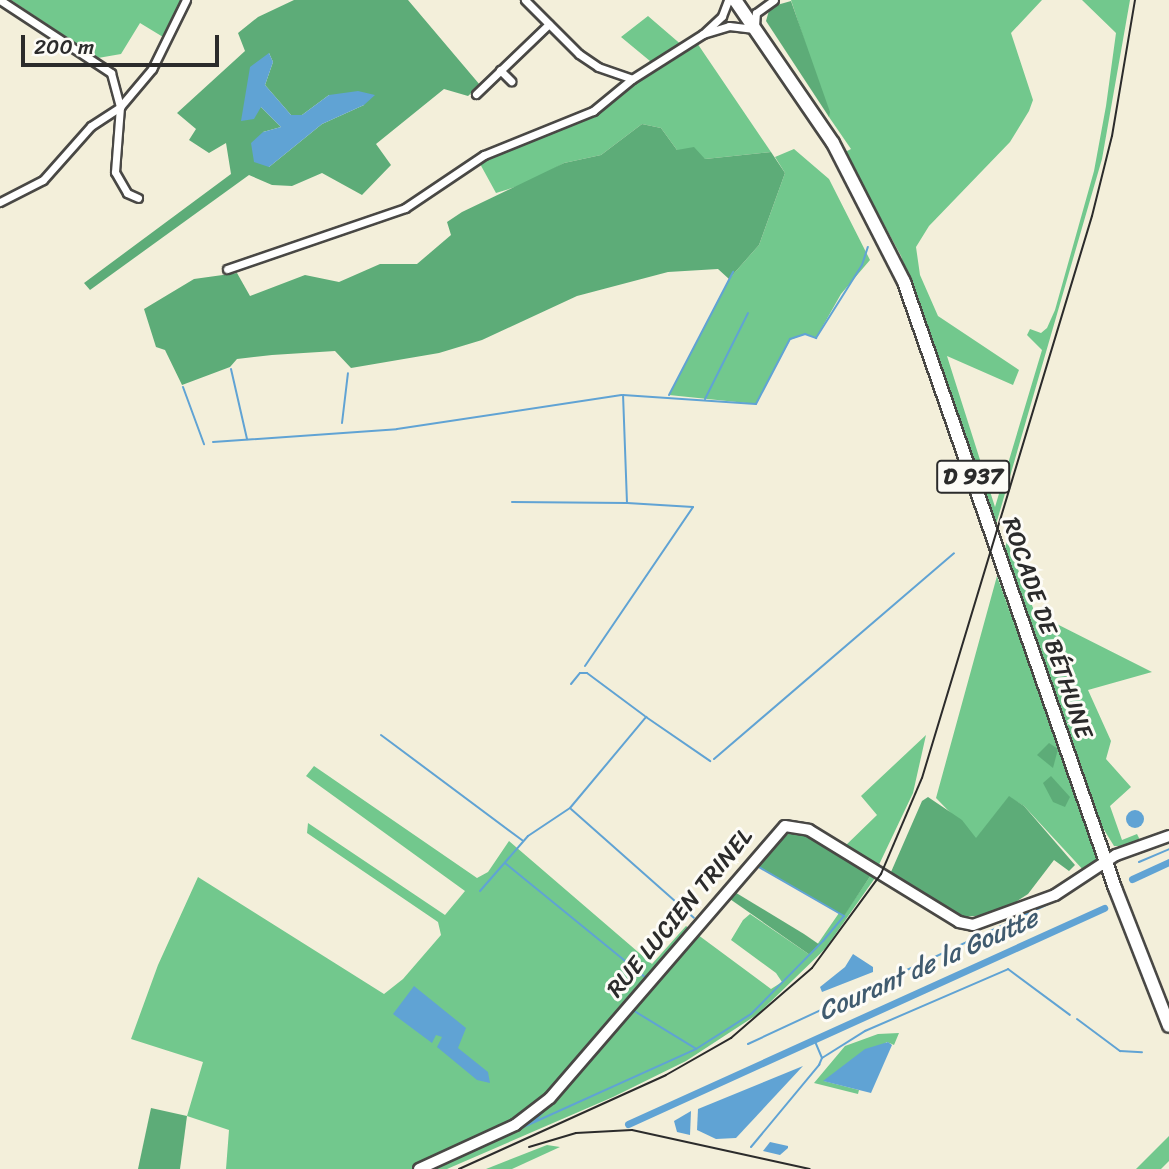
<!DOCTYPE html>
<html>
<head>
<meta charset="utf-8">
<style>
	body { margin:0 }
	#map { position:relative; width:1169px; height:1169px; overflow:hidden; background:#f3efda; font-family:Sriracha,sans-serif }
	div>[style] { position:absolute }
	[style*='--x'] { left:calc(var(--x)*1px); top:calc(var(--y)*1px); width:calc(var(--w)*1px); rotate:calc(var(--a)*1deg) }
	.green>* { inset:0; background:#72c88d }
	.forest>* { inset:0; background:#5dac78 }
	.water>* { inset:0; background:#60a3d4 }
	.round { border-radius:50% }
	.stream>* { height:2px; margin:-1px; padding:0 1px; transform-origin:1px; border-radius:1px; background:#60a3d4 }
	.canal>* { height:7px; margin:-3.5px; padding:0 3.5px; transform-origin:3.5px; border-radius:3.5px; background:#60a3d4 }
	.roads { filter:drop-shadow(2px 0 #494845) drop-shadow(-2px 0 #494845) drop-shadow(0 2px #494845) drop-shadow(0 -2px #494845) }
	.street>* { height:7px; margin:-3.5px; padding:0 3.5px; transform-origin:3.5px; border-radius:3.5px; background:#fff }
	.secondary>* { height:10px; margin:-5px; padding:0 5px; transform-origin:5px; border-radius:5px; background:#fff }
	.primary>* { height:12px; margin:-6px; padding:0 6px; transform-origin:6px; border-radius:6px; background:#fff }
	.rail>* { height:2px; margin:-1px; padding:0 1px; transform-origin:1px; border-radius:1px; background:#2b2b2b }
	span { translate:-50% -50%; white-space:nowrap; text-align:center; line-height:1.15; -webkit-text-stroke:6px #fdfcf7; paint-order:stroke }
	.shield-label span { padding:2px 5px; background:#fdfcf7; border:2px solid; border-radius:5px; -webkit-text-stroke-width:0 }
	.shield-label { font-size:23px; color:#2b2b2b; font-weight:700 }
	.street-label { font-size:24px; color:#2b2b2b }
	.water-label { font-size:26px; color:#405b6f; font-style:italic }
	.scale { position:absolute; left:21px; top:35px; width:198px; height:32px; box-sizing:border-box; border:4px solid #2b2b2b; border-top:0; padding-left:9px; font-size:21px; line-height:24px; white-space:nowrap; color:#2b2b2b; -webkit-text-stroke:5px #fdfcf7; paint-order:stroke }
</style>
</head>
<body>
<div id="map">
	<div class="green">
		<i style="clip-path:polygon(11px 0,183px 0,163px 37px,140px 23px,121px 54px,98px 58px)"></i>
		<i style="clip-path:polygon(791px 0,1042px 0,1011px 33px,1033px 100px,1029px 111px,1010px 142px,929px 226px,916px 247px,920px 275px,938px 316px,1019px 370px,1013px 385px,947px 356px,995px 507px,1042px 350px,1027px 335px,1030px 329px,1041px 333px,1047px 328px,1055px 310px,1094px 171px,1106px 106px,1116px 33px,1082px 0,1130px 0,1102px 159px,995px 528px,901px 256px,845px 152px,851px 149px,829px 117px)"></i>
		<i style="clip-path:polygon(648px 16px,684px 47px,695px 40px,771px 152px,705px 159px,677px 150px,661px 128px,642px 124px,601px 155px,564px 163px,528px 183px,496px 193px,479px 162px,484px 155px,593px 111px,656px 66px,621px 37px)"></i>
		<i style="clip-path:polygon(794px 149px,829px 179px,870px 260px,841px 294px,816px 338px,805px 334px,790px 340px,756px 404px,669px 395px,729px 279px,759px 245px,785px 173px,775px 157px)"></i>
		<i style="clip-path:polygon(1007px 541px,1035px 613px,1152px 672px,1088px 690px,1111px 741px,1106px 759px,1131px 787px,1110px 806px,1122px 840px,1137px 834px,1140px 840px,1125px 846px,1114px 846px,1098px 820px,1004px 552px)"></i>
		<i style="clip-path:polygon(997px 576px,1098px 856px,1086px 873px,1024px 806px,1009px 797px,976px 839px,936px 798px)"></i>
		<i style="clip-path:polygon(926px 735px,913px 793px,876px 871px,842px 849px,877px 815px,861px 796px)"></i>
		<i style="clip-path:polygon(314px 766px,477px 878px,488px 872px,509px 841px,652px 964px,686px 926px,771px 989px,782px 982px,776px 973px,731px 940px,743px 920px,750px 914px,810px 955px,839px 913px,844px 915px,871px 875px,875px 878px,825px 949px,758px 1014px,686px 1061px,613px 1097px,447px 1169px,226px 1169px,229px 1130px,187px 1116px,203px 1062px,131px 1039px,158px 965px,198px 877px,384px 994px,403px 979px,441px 935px,438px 922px,307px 833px,308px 823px,445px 915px,465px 891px,306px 776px)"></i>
		<i style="clip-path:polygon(899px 1033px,894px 1045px,887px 1042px,824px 1081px,859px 1090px,858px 1094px,814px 1083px,845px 1046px,878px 1034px)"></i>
		<i style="clip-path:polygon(1169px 1136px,1169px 1161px,1161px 1169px,1136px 1169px)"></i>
		<i style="clip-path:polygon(547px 1145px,560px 1147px,512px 1169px,486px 1169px)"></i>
	</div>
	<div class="forest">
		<i style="clip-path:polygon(evenodd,294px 0,408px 0,480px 85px,468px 96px,444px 89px,376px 144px,391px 165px,362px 195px,322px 173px,292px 186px,272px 185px,249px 175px,90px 290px,84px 283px,231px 174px,226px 143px,209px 153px,189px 140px,196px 129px,177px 113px,245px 51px,238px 33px,258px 17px,294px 0,269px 53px,273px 62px,265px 85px,291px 115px,302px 115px,329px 95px,364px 105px,322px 124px,269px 167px,263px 132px,281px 127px,261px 107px,269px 53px)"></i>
		<i style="clip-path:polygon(791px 1px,830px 112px,829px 117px,766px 21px,770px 7px)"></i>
		<i style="clip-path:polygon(642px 124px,661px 128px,677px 150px,694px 147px,705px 159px,771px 152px,785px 173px,759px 245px,729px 279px,718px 269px,668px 272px,577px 296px,482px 340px,439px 353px,351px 368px,335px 351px,272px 355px,237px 359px,230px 367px,182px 385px,165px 350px,156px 347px,144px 309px,194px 279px,237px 273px,250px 296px,305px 275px,339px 282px,380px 264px,417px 264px,451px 235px,447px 222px,462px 212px,564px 163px,601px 155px)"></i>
		<i style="clip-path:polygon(1049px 743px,1058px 749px,1053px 768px,1037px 755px)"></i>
		<i style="clip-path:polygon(1051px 776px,1070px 797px,1065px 807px,1053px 802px,1043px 783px)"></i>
		<i style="clip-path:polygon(1009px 796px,1024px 806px,1075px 865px,1069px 871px,1054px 860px,1028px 894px,997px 914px,964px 917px,891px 872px,922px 801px,928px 797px,962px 820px,976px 838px)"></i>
		<i style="clip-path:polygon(791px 831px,802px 832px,871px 875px,844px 916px,756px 865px)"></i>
		<i style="clip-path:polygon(733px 891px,804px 934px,820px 945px,810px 955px,727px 897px)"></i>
		<i style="clip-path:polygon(151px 1108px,187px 1116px,180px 1169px,138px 1169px)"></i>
	</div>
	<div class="water">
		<i style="clip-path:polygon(269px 53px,273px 62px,265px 85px,291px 115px,302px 115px,329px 95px,358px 91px,375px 95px,364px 105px,322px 124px,269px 167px,254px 162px,251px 143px,263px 132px,281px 127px,261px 107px,254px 119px,241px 121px,250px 67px)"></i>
		<i class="round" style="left:1126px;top:810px;width:18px;height:18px"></i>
		<i style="clip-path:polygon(853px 954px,873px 967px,873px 972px,822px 992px,820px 987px,845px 967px)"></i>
		<i style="clip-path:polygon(414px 986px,466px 1028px,458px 1048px,488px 1072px,490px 1083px,477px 1080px,437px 1047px,442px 1037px,436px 1035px,432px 1043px,393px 1014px)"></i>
		<i style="clip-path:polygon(888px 1042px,892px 1045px,871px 1093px,823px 1081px,865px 1049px)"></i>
		<i style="clip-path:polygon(803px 1066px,736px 1138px,716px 1139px,697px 1130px,698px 1109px)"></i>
		<i style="clip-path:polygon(691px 1111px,690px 1135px,677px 1132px,674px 1121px)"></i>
		<i style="clip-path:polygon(770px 1142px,788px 1146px,788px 1148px,780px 1155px,763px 1151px)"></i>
	</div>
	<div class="stream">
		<i style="--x:231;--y:369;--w:72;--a:77.1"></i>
		<i style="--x:183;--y:387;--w:61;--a:69.8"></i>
		<i style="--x:669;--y:395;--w:139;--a:-62.5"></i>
		<i style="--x:705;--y:399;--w:96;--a:-63.4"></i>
		<i style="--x:342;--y:423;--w:50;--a:-83.2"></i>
		<i style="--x:213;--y:442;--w:184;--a:-4"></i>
		<i style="--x:397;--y:429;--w:227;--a:-8.6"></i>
		<i style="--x:512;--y:502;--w:115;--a:0.5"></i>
		<i style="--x:585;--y:666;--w:192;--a:-55.8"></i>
		<i style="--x:693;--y:507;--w:66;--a:-176.5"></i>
		<i style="--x:627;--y:503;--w:108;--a:-92.1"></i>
		<i style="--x:623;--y:395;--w:133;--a:3.9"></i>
		<i style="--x:756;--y:404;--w:73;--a:-62.4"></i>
		<i style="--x:790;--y:339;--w:16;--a:-18"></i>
		<i style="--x:805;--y:334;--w:12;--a:20"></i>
		<i style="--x:816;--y:338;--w:86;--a:-57.8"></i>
		<i style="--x:862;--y:265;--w:19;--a:-72"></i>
		<i style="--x:571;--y:684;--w:14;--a:-51"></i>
		<i style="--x:580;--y:673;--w:7;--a:0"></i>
		<i style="--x:587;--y:673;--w:72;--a:36.6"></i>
		<i style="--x:381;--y:735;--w:177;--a:36.7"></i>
		<i style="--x:714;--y:759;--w:316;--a:-40.6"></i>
		<i style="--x:571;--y:809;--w:164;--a:41.5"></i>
		<i style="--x:1139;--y:862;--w:33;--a:-23"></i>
		<i style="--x:505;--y:863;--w:182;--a:39.2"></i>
		<i style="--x:480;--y:891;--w:73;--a:-48.9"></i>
		<i style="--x:528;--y:836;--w:50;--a:-33.7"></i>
		<i style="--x:570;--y:808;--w:119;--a:-50.1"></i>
		<i style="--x:646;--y:717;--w:78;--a:34.5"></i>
		<i style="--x:631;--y:1009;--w:75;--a:31.4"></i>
		<i style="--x:1077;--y:1019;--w:54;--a:36.7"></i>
		<i style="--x:1120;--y:1051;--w:22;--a:3"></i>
		<i style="--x:748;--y:1044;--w:336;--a:-25"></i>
		<i style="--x:822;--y:1058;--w:51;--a:-32.1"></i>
		<i style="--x:865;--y:1031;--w:156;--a:-23.4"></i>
		<i style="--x:1008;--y:969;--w:77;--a:36.6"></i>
		<i style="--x:534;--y:1122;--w:20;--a:-49"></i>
		<i style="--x:519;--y:1129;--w:194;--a:-24.3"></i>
		<i style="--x:696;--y:1049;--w:65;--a:-32.5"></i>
		<i style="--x:751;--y:1014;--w:103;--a:-45.4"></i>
		<i style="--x:823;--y:941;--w:33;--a:-50"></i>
		<i style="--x:844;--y:916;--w:100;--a:-150.1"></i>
		<i style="--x:751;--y:1147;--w:107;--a:-50.3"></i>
		<i style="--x:819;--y:1065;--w:8;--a:-67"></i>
		<i style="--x:822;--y:1058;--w:21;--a:-113"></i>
	</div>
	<div class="canal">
		<i style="--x:1132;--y:879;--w:41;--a:-24.7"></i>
		<i style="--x:628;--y:1124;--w:523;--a:-24.41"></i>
	</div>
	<div class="roads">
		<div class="street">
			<i style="--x:0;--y:0;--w:133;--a:33.3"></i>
			<i style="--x:111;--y:73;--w:35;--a:75"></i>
			<i style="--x:120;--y:107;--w:65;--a:94.4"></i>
			<i style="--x:115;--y:172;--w:24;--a:60"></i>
			<i style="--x:127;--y:193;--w:12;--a:24"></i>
			<i style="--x:525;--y:0;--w:76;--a:45"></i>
			<i style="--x:579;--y:54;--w:23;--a:34"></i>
			<i style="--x:598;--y:67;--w:36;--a:19"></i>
			<i style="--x:755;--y:26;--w:13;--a:-86"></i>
			<i style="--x:756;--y:13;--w:22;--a:-36"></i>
			<i style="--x:703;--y:34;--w:27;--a:-17"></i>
			<i style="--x:729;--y:26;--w:23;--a:7"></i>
			<i style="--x:500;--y:70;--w:16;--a:45"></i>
			<i style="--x:476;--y:94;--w:101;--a:-43.8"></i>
			<i style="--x:0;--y:202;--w:48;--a:-27.1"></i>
			<i style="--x:43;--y:180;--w:72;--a:-48.4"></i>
			<i style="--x:91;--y:126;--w:35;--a:-33"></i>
			<i style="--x:120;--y:107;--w:50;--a:-49.9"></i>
			<i style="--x:152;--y:69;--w:77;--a:-63.8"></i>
			<i style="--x:227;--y:269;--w:188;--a:-18.9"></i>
			<i style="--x:405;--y:208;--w:95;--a:-33.9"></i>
			<i style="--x:484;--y:155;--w:118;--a:-22"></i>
			<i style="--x:593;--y:111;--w:50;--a:-39.4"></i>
			<i style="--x:632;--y:79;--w:84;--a:-32.4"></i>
			<i style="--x:703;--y:34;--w:26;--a:-43"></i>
			<i style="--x:722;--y:16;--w:17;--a:-69"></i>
		</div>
		<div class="secondary">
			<i style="--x:419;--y:1169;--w:106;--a:-24.6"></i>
			<i style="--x:515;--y:1125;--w:44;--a:-37.6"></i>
			<i style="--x:550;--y:1098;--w:359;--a:-49.2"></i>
			<i style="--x:785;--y:826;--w:24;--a:9"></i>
			<i style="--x:809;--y:830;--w:176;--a:31.5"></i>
			<i style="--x:959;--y:922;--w:14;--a:12"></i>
			<i style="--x:973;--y:925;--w:87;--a:-20.1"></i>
			<i style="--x:1055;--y:895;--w:73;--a:-33.3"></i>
			<i style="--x:1116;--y:855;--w:56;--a:-19.7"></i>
		</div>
		<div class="primary">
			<i style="--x:735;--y:0;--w:173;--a:55.6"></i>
			<i style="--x:833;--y:143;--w:156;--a:62.9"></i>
			<i style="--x:904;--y:282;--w:642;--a:70.8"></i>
			<i style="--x:1115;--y:888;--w:148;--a:68.6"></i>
		</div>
	</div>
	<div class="rail">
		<i style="--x:529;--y:1147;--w:49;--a:-16.6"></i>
		<i style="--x:576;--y:1133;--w:56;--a:-3.1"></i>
		<i style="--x:632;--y:1130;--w:182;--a:12.4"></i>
		<i style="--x:459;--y:1169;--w:227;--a:-24.4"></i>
		<i style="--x:666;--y:1075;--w:75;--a:-29.6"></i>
		<i style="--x:731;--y:1038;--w:107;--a:-40.8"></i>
		<i style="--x:812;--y:968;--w:117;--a:-53.7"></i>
		<i style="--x:881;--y:874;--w:104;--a:-66.9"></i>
		<i style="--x:922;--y:778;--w:587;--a:-73.17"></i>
		<i style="--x:1092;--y:216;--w:82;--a:-76"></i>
		<i style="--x:1112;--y:136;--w:138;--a:-80.4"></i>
	</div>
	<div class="shield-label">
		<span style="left:973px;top:477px">D 937</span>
	</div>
	<div class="street-label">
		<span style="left:1047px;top:628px;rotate:71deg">ROCADE DE BÉTHUNE</span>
		<span style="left:680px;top:913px;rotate:-50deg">RUE LUCIEN TRINEL</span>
	</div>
	<div class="water-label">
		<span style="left:928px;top:965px;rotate:-24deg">Courant de la Goutte</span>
	</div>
	<div class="scale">200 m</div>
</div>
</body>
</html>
